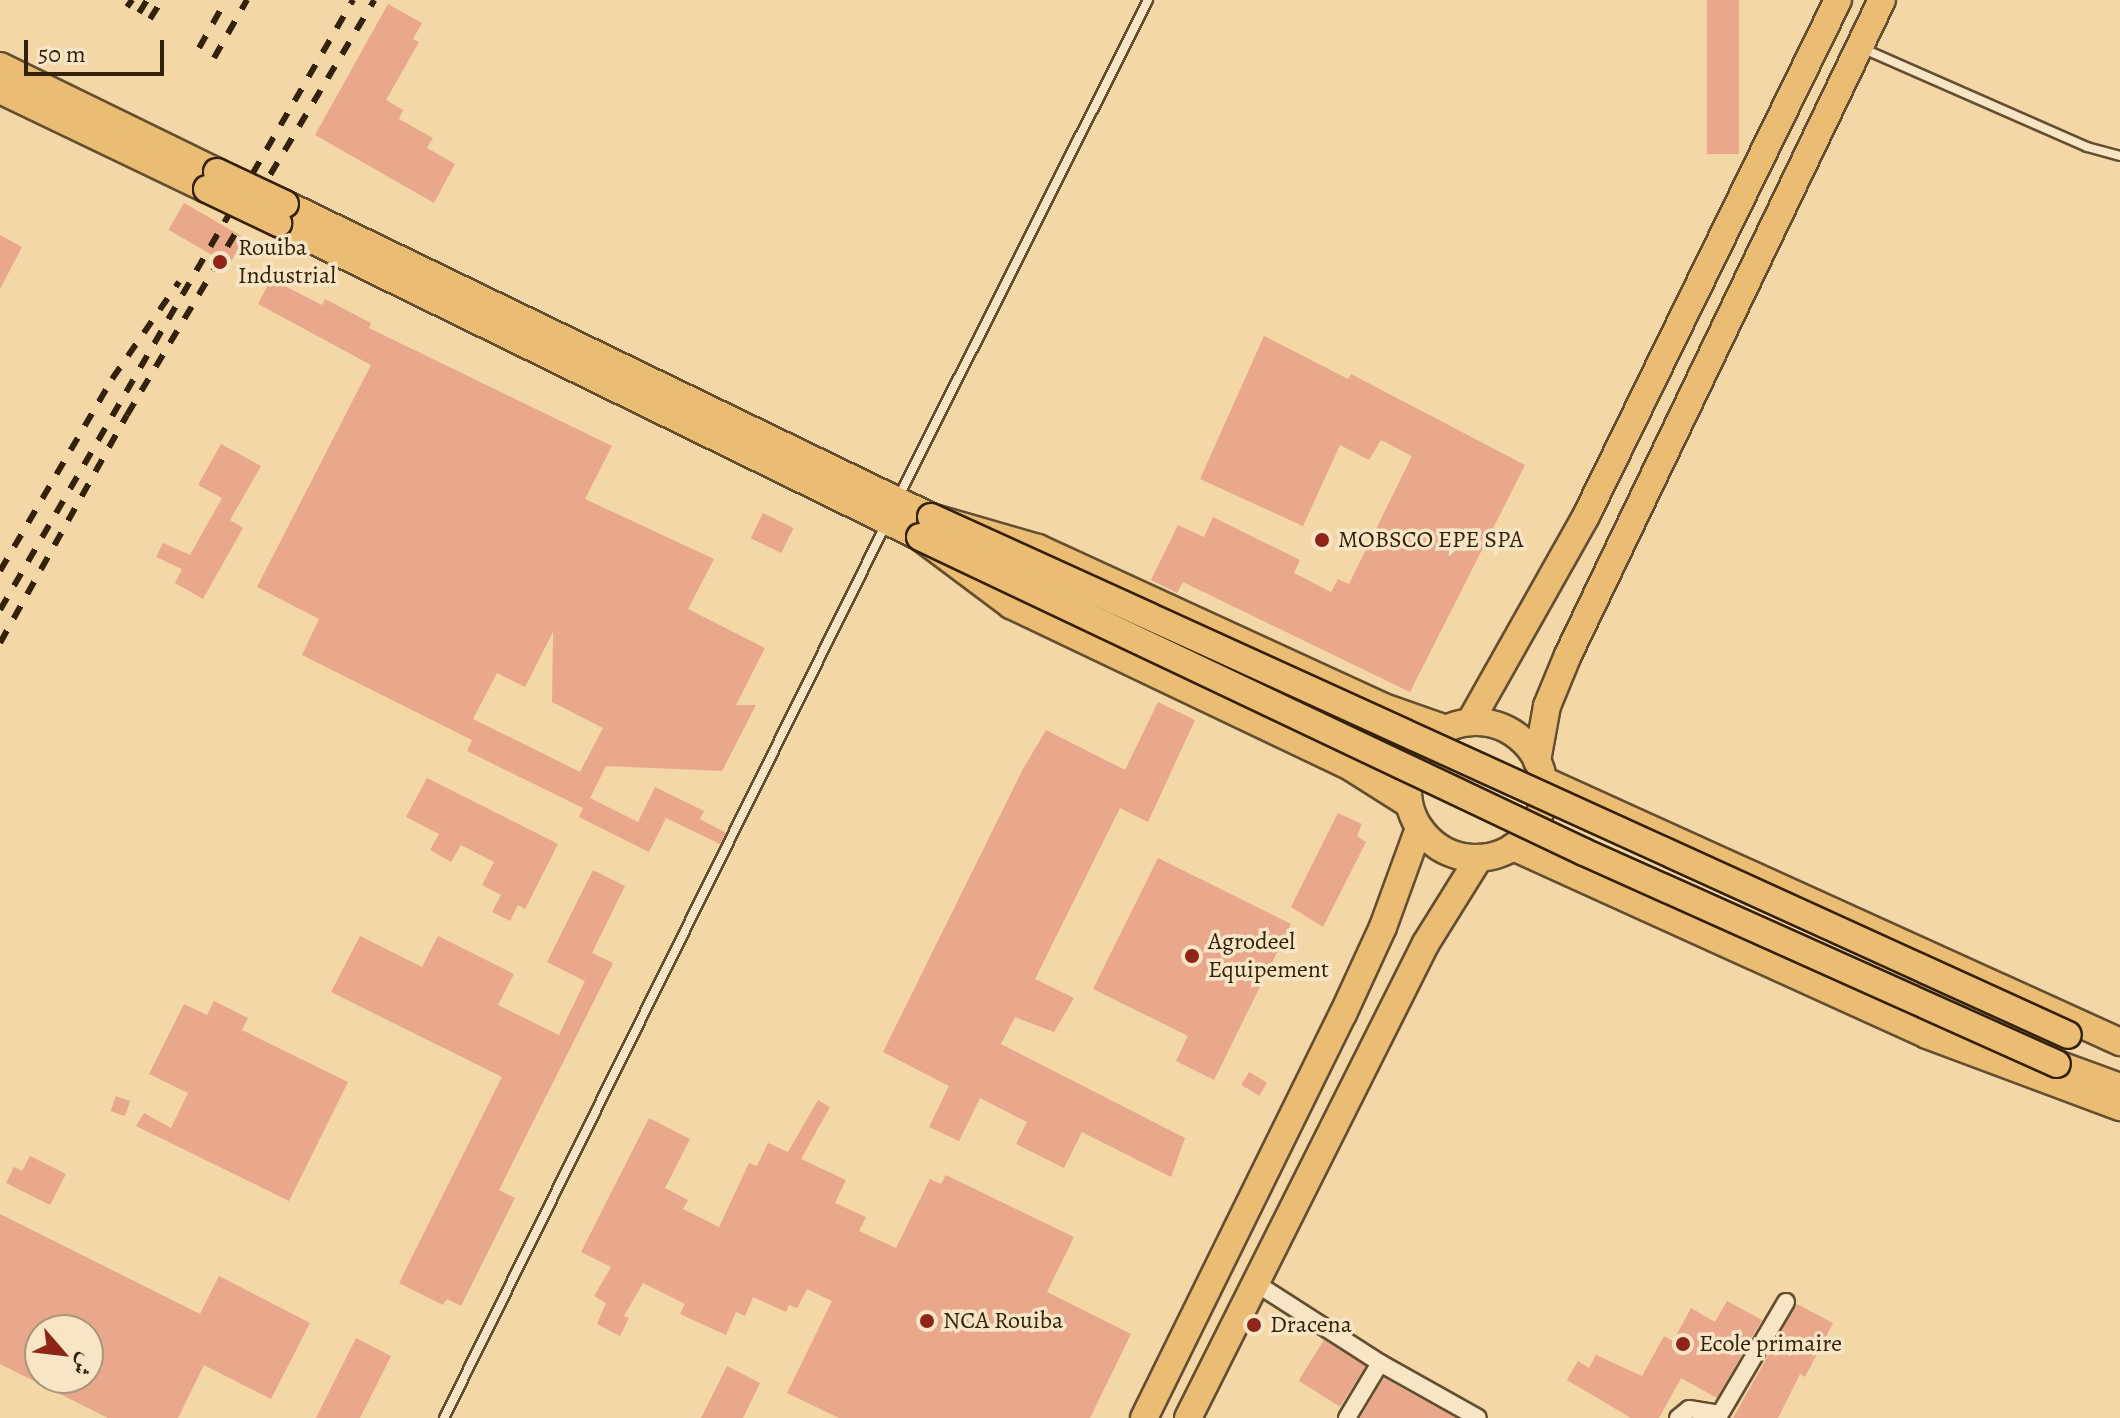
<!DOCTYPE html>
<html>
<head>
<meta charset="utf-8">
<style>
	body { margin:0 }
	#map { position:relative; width:2120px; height:1418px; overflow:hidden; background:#f3d7a7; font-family:Alegreya,Amiri,serif }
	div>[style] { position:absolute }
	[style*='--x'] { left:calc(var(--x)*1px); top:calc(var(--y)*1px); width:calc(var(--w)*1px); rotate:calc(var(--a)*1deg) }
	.building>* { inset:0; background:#e9a78b; transform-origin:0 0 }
	.roads { filter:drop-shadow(2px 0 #644e30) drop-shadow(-2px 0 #644e30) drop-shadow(0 2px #644e30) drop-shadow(0 -2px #644e30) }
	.service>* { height:8px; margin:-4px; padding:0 4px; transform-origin:4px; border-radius:4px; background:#f7e5c6 }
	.minor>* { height:16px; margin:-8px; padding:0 8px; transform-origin:8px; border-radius:8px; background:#f7e5c6 }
	.trunk>* { height:26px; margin:-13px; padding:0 13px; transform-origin:13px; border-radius:13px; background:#eabc74 }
	.trunk>.ring { margin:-13px; padding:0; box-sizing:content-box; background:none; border:26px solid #eabc74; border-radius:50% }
	.rail>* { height:6px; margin-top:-3px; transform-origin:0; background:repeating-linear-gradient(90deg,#342109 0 14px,transparent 0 28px) }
	.bridges { filter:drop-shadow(2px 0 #342109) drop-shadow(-2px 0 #342109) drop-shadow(0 2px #342109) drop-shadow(0 -2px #342109) }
	.trunk-bridge>* { height:26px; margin:-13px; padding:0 13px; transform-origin:13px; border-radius:13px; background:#eabc74 }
	.dots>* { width:22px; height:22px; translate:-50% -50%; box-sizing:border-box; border:4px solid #f7e5c6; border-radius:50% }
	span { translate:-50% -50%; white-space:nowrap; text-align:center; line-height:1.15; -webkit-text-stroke:7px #f7e5c6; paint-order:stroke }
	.poi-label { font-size:24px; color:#342109 }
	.left { translate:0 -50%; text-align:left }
	.north { position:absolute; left:24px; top:1314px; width:80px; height:80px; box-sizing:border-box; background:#f7e5c6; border:2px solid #a9977a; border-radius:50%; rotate:118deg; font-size:22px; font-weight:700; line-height:32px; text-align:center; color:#342109 }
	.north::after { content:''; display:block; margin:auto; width:28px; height:36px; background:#8f2418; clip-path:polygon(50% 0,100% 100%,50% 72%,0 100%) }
	.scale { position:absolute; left:24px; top:40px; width:140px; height:36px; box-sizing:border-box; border:4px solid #342109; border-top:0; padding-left:10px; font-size:24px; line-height:28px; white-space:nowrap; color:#342109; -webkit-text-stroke:6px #f7e5c6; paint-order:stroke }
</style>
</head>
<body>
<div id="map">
	<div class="building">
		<i style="left:1707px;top:0;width:32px;height:154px"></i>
		<i style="clip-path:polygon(388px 4px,422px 23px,413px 39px,419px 42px,386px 100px,403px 110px,399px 119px,433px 138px,427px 148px,455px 164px,434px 203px,315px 135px)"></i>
		<i style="left:184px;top:203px;width:70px;height:31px;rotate:30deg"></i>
		<i style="clip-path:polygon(0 235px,22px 247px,0 289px)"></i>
		<i style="clip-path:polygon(evenodd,271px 279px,322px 305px,325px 299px,371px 323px,369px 328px,612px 446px,585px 499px,714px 559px,688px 609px,765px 648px,736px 705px,756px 705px,722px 771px,606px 766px,590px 798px,638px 822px,655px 787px,704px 811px,700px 819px,726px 833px,720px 844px,666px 818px,649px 852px,579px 817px,583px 808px,467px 751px,472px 740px,302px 655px,319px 619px,257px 587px,371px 365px,258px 304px,271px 279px,553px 632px,552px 702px,603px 728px,580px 772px,473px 719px,497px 673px,525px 687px,553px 632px)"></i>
		<i style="clip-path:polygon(1264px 336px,1348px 379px,1351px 374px,1525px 465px,1410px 692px,1183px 582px,1177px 593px,1151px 580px,1178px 525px,1204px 537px,1213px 517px,1300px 560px,1294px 573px,1331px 592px,1338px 579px,1349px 584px,1412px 456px,1381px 440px,1369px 460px,1340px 445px,1303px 526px,1200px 479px)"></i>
		<i style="clip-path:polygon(221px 444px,261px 466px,230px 520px,243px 528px,203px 599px,175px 583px,182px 569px,156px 557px,163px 543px,190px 555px,222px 498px,198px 485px)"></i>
		<i style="left:763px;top:513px;width:34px;height:28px;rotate:26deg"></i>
		<i style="clip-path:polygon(1158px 702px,1195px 720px,1148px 822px,1120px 808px,1035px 979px,1074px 998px,1054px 1032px,1015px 1017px,1001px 1044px,1185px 1138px,1171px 1177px,1082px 1132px,1064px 1168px,1016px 1144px,1027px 1122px,980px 1098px,959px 1141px,929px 1127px,949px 1086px,883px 1052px,1023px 769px,1046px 730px,1125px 770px)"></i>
		<i style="clip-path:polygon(427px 778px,558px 844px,525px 909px,518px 905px,510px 921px,492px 912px,501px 895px,482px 885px,494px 862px,461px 845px,451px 862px,430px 850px,439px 834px,406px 817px)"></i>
		<i style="clip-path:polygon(1338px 813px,1362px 824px,1357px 836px,1366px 842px,1323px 927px,1291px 907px)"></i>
		<i style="clip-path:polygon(1158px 858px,1291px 924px,1214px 1080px,1176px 1061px,1188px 1036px,1093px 989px)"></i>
		<i style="clip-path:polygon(593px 870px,625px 886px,592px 953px,613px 963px,499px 1190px,515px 1198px,461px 1306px,447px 1299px,443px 1305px,399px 1283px,502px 1077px,331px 992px,360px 936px,422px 967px,438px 936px,514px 974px,498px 1005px,559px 1035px,585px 981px,547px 962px)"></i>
		<i style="clip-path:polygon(214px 1001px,248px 1018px,242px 1030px,348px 1082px,289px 1201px,136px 1126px,144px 1113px,171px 1128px,188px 1093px,149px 1074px,184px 1004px,207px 1015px)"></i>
		<i style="left:1249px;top:1072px;width:21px;height:15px;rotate:31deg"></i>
		<i style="left:116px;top:1096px;width:15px;height:16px;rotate:20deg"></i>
		<i style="clip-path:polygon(818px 1100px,830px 1107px,801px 1159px,846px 1180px,835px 1203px,866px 1217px,859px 1231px,896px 1248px,930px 1179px,941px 1184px,946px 1175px,1074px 1237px,1047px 1292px,1131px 1334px,1090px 1418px,839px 1418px,787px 1393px,832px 1301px,807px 1289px,797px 1308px,789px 1305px,786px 1312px,753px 1297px,745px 1316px,736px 1312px,726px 1335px,680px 1314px,685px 1304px,643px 1283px,624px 1316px,629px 1318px,620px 1336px,597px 1324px,606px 1303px,594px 1296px,611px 1267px,581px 1252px,649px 1118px,690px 1139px,665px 1188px,688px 1200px,683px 1209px,719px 1227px,749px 1163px,757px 1166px,768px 1143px,788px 1152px)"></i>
		<i style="clip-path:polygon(30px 1156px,66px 1174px,50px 1205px,6px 1183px,14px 1167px,22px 1171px)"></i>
		<i style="clip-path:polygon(evenodd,0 1214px,200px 1314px,219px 1276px,310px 1323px,271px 1399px,204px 1365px,178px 1418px,108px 1418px,0 1364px,0 1214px,40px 1330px,88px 1330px,88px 1378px,40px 1378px,40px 1330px)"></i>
		<i style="clip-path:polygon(1727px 1301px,1762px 1320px,1717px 1398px,1681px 1378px,1659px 1418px,1631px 1418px,1567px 1380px,1578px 1361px,1589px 1368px,1596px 1355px,1642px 1376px,1664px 1336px,1673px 1341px,1691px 1308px,1715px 1322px)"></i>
		<i style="clip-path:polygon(1797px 1304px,1833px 1323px,1805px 1377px,1800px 1374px,1778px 1418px,1733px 1418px)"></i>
		<i style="clip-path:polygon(356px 1338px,391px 1356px,360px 1418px,316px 1418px)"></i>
		<i style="left:1324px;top:1340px;width:49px;height:48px;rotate:32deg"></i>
		<i style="clip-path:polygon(727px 1366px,760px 1383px,743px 1418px,701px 1418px)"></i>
		<i style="clip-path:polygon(1384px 1378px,1456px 1418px,1360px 1418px)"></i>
	</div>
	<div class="roads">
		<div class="service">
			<i style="--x:1864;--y:49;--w:244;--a:23.7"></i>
			<i style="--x:2087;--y:147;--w:34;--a:15"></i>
			<i style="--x:899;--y:496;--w:555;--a:-63.34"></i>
			<i style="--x:444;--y:1418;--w:995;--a:-63.69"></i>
		</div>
		<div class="minor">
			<i style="--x:1254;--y:1282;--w:150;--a:32.7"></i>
			<i style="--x:1380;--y:1363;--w:112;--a:29.3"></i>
			<i style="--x:1347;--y:1418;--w:64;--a:-59"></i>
			<i style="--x:1678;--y:1418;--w:14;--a:-39"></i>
			<i style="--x:1689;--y:1409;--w:31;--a:9"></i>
			<i style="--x:1720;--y:1414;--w:130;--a:-59.5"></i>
		</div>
		<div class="trunk">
			<i style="--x:0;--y:66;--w:242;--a:26"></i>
			<i style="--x:0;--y:90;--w:229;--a:25.6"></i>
			<i style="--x:285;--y:204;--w:718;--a:25.85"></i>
			<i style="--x:931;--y:517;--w:111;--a:16.2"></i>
			<i style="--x:1038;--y:548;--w:378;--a:24.7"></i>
			<i style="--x:1381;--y:706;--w:69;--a:19.5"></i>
			<i style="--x:278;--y:223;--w:715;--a:26.06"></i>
			<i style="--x:920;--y:537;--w:114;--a:36.8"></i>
			<i style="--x:1011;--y:605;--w:378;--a:25.5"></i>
			<i style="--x:1352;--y:768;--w:67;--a:32.3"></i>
			<i style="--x:1470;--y:722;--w:236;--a:-60.6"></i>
			<i style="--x:1586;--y:516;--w:574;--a:-63.97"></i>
			<i class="ring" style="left:1408px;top:722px;width:110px;height:110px"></i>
			<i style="--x:1537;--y:761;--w:56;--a:-79.7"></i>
			<i style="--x:1547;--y:706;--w:55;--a:-67.6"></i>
			<i style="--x:1568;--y:655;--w:726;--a:-64.39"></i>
			<i style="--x:1543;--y:780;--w:634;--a:24.42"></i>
			<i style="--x:1513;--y:847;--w:455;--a:24.4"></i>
			<i style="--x:1927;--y:1035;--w:206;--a:20.5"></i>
			<i style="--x:2057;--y:1064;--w:67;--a:20.1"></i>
			<i style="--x:1144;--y:1418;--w:450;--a:-63.8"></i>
			<i style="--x:1343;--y:1014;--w:96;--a:-65.3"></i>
			<i style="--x:1383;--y:927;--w:105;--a:-70"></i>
			<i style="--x:1188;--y:1418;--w:531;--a:-63.39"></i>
			<i style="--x:1426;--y:943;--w:100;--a:-58.1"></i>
		</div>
	</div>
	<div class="rail">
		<i style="--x:127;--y:7;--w:9;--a:-54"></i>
		<i style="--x:139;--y:13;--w:15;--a:-58"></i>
		<i style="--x:150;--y:19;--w:22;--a:-58"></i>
		<i style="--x:199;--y:48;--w:55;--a:-60.6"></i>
		<i style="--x:214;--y:58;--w:67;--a:-60.4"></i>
		<i style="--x:0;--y:571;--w:222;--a:-59.7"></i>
		<i style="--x:112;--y:379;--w:118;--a:-55.4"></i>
		<i style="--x:0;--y:610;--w:705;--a:-59.94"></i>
		<i style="--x:0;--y:643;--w:261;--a:-60.9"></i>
		<i style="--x:127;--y:415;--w:483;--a:-59.2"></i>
	</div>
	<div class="bridges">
		<div class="trunk-bridge">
			<i style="--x:217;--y:172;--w:75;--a:25.2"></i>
			<i style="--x:207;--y:189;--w:79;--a:25.6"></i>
			<i style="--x:931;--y:517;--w:1249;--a:24.49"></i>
			<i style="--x:920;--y:537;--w:735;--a:25.38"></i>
			<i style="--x:1584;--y:852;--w:518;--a:24.14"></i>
		</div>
	</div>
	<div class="dots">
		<i style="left:220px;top:262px;background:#8f2418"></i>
		<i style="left:1322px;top:540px;background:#8f2418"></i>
		<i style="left:1192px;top:956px;background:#8f2418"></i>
		<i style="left:927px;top:1321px;background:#8f2418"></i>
		<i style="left:1254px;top:1325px;background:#8f2418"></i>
		<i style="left:1683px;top:1344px;background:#8f2418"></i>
	</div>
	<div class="poi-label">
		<span class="left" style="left:238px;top:262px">Rouiba<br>Industrial</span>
		<span class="left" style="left:1338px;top:540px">MOBSCO EPE SPA</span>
		<span class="left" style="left:1208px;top:956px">Agrodeel<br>Equipement</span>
		<span class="left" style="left:943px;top:1321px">NCA Rouiba</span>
		<span class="left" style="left:1270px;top:1325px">Dracena</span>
		<span class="left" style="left:1699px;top:1344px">Ecole primaire</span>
	</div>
	<div class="north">ش</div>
	<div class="scale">50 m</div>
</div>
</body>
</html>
